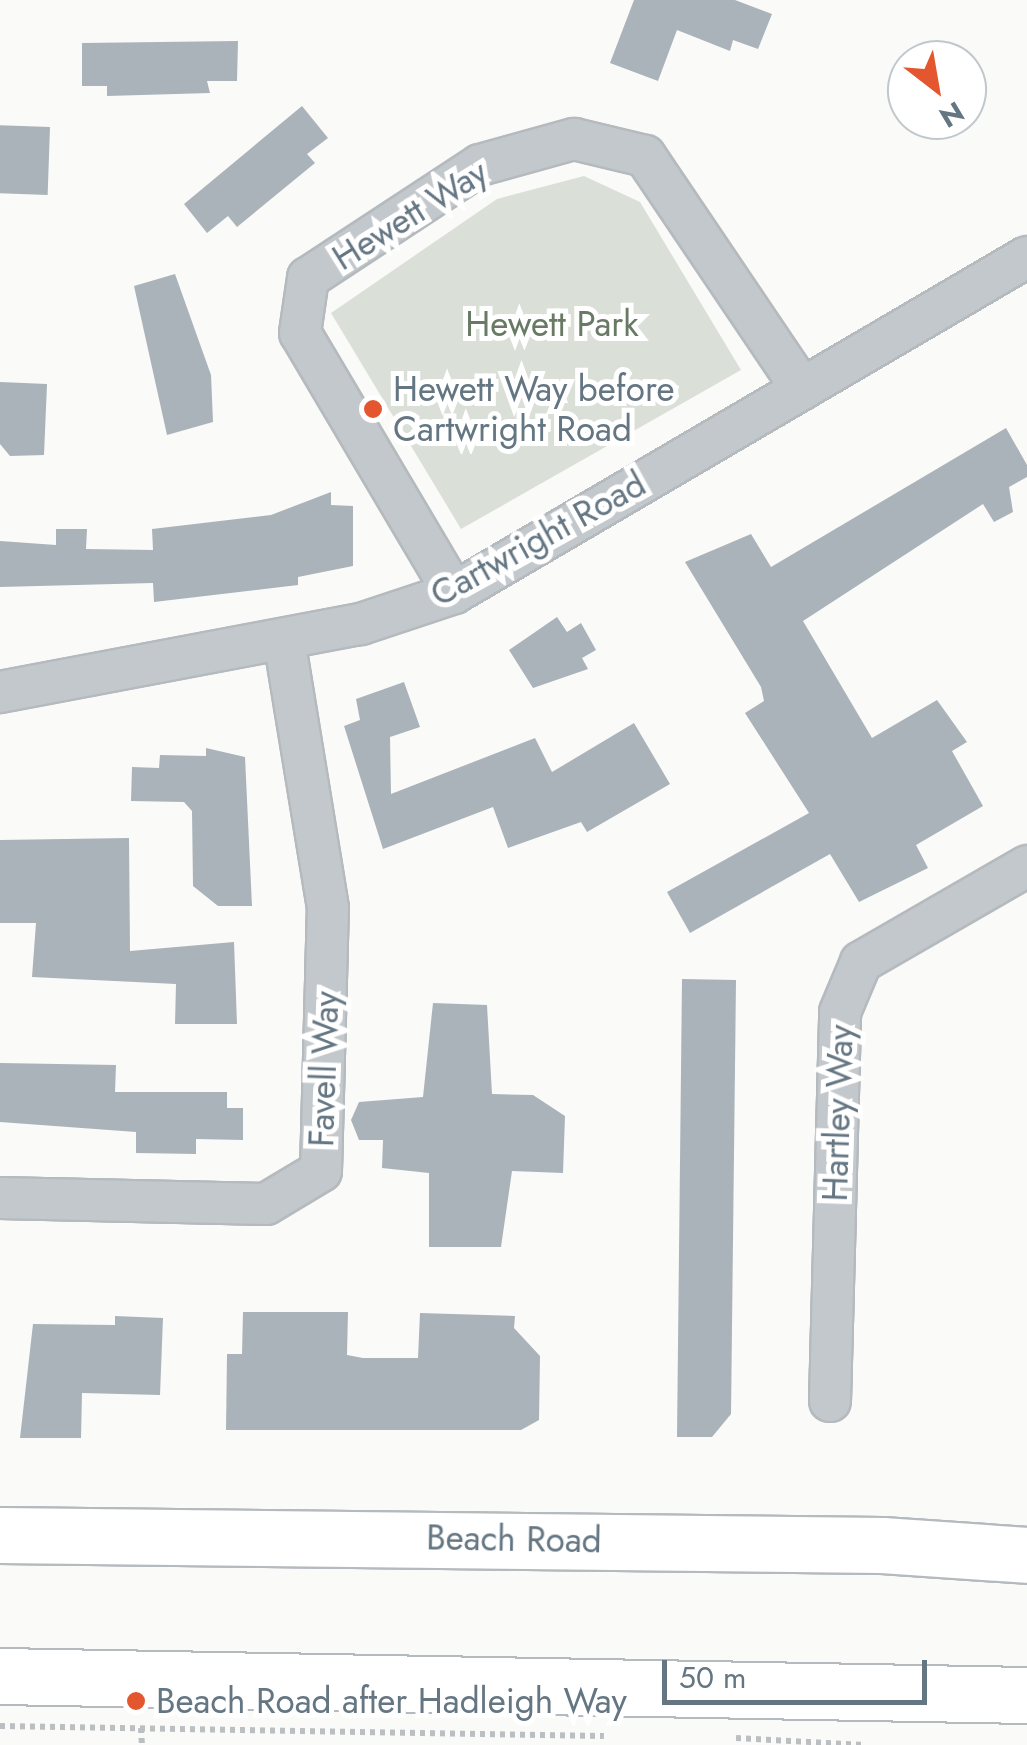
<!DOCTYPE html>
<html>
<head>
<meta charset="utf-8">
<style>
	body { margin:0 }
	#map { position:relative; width:1027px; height:1745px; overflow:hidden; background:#fafaf8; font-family:Jost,sans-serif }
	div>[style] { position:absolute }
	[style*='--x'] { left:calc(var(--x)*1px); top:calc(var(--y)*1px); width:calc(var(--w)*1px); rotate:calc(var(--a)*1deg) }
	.green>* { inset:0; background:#dadfd7 }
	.building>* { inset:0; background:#aab3b9; transform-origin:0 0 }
	.path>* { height:6px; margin-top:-3px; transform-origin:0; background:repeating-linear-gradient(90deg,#bbbfc2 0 5px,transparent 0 10px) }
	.roads { filter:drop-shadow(2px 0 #b5babe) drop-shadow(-2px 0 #b5babe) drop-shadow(0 2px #b5babe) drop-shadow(0 -2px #b5babe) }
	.street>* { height:40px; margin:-20px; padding:0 20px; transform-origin:20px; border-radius:20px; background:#c3c8cc }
	.primary>* { height:55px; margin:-27.5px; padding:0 27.5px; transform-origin:27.5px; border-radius:27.5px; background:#fff }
	.dots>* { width:28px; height:28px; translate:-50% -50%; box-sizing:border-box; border:5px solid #fff; border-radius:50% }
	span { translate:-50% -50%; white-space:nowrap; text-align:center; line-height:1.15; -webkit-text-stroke:10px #fff; paint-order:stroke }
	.street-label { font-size:35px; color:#657683 }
	.park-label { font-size:35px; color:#687a64 }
	.poi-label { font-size:35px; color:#657683 }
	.left { translate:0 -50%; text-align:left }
	.north { position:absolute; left:887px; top:40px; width:100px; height:100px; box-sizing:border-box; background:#fff; border:2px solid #c1c8cd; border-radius:50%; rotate:149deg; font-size:28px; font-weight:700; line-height:40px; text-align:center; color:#657683 }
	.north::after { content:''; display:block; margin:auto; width:35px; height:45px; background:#e4572e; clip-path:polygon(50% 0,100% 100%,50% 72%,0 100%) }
	.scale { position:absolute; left:662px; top:1660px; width:265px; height:45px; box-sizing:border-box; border:5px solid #657683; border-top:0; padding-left:12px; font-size:30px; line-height:35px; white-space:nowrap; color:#657683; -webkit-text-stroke:8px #fff; paint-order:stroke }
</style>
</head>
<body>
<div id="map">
	<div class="green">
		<i style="clip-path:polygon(584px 176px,640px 202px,741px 370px,461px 529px,331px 313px,497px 199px)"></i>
	</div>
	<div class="building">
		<i style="clip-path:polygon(634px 0,735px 0,772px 14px,758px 49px,733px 40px,730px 51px,677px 30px,658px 81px,610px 63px)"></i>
		<i style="clip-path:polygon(238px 41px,237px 81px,207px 81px,210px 93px,107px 96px,107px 86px,82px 86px,82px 43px)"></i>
		<i style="clip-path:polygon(302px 106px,328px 138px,307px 154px,315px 163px,237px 227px,228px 216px,207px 233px,184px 204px)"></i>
		<i style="left:50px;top:127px;width:68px;height:50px;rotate:92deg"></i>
		<i style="clip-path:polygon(175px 274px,211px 375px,213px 422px,167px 435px,134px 286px)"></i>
		<i style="clip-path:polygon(0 382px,47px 384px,44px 455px,10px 456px,0 444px)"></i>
		<i style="clip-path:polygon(1006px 428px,1027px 465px,1027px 477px,1009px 487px,1013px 512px,994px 522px,983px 504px,803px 621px,872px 738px,937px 700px,967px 742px,952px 751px,983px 806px,916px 845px,928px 868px,859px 902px,830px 854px,690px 933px,667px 892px,809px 813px,745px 713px,764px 701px,761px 687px,685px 562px,751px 534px,771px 567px)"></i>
		<i style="clip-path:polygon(331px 492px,331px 505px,353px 506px,353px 566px,298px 577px,298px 585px,154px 602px,153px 583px,0 587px,0 541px,56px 545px,56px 529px,87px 529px,86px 549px,153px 550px,152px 529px,271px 515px)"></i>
		<i style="clip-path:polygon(557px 617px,567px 632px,581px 623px,596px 650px,582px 658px,588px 669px,533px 688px,509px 650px)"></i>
		<i style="clip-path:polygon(404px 682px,420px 727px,390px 737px,391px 794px,535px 738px,552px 772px,634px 723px,670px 784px,587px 832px,581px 822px,508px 848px,493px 807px,383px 849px,344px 726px,360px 720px,356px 699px)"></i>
		<i style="clip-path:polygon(206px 748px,245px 757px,252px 906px,218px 906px,193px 886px,192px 811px,184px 802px,131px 801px,132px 767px,159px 768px,160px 755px,206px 756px)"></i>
		<i style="clip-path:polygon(129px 838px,130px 951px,234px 942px,237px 1024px,175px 1024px,176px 984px,32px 977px,36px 923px,0 923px,0 840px)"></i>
		<i style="clip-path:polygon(682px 979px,736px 980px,731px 1414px,712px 1437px,677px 1437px)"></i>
		<i style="clip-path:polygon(433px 1003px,487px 1005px,492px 1094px,533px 1095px,565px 1116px,563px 1173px,512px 1171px,501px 1247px,429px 1247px,429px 1173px,382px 1168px,383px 1140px,359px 1140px,351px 1120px,359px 1102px,423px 1097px)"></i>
		<i style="clip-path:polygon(0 1063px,116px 1065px,115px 1092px,227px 1092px,227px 1108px,243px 1108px,243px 1140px,196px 1139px,196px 1154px,136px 1153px,136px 1132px,0 1122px)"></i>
		<i style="clip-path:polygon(243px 1312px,348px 1312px,347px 1355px,363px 1358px,418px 1358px,420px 1313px,515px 1316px,514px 1328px,540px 1356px,539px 1420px,521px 1430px,226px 1430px,227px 1354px,242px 1354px)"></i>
		<i style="clip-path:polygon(115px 1316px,163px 1318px,160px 1395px,82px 1393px,81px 1438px,20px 1438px,33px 1324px,115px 1325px)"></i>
	</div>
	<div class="path">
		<i style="--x:0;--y:1726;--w:604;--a:0.95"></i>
		<i style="--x:141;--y:1728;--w:17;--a:87"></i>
		<i style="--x:736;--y:1738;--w:129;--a:3.1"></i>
	</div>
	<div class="roads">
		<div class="street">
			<i style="--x:454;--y:593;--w:302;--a:-120.6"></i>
			<i style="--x:300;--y:333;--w:56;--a:-81.7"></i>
			<i style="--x:308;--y:278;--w:206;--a:-33.3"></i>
			<i style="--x:480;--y:165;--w:98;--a:-15.5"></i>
			<i style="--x:574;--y:139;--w:73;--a:13.5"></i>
			<i style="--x:645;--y:156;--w:281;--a:56"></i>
			<i style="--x:0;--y:692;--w:367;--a:-10.7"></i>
			<i style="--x:361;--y:624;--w:98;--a:-18.4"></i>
			<i style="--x:454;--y:593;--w:664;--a:-30.39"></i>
			<i style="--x:0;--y:1198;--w:266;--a:1.3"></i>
			<i style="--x:266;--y:1204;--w:64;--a:-31"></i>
			<i style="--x:321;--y:1171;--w:263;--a:-88.5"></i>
			<i style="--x:328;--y:908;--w:272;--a:-99.3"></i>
			<i style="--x:830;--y:1401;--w:389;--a:-88.5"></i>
			<i style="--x:840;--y:1012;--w:54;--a:-67.2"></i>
			<i style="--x:861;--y:962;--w:192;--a:-30"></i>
		</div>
		<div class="primary">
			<i style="--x:0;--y:1535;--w:882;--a:0.65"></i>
			<i style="--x:882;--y:1545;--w:145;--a:3.9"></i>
			<i style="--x:0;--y:1676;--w:1027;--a:1.06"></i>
		</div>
	</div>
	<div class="dots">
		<i style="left:373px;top:409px;background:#e4572e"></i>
		<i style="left:136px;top:1701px;background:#e4572e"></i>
	</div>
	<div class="street-label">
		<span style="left:410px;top:215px;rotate:-32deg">Hewett Way</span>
		<span style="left:538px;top:539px;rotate:-29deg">Cartwright Road</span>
		<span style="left:324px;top:1069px;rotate:-88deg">Favell Way</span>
		<span style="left:838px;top:1113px;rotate:-88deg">Hartley Way</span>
		<span style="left:514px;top:1539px;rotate:1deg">Beach Road</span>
	</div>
	<div class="park-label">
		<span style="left:552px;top:324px">Hewett Park</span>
	</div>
	<div class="poi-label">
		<span class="left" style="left:393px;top:409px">Hewett Way before<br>Cartwright Road</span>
		<span class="left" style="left:156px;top:1701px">Beach Road after Hadleigh Way</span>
	</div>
	<div class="north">N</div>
	<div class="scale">50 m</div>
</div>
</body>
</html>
